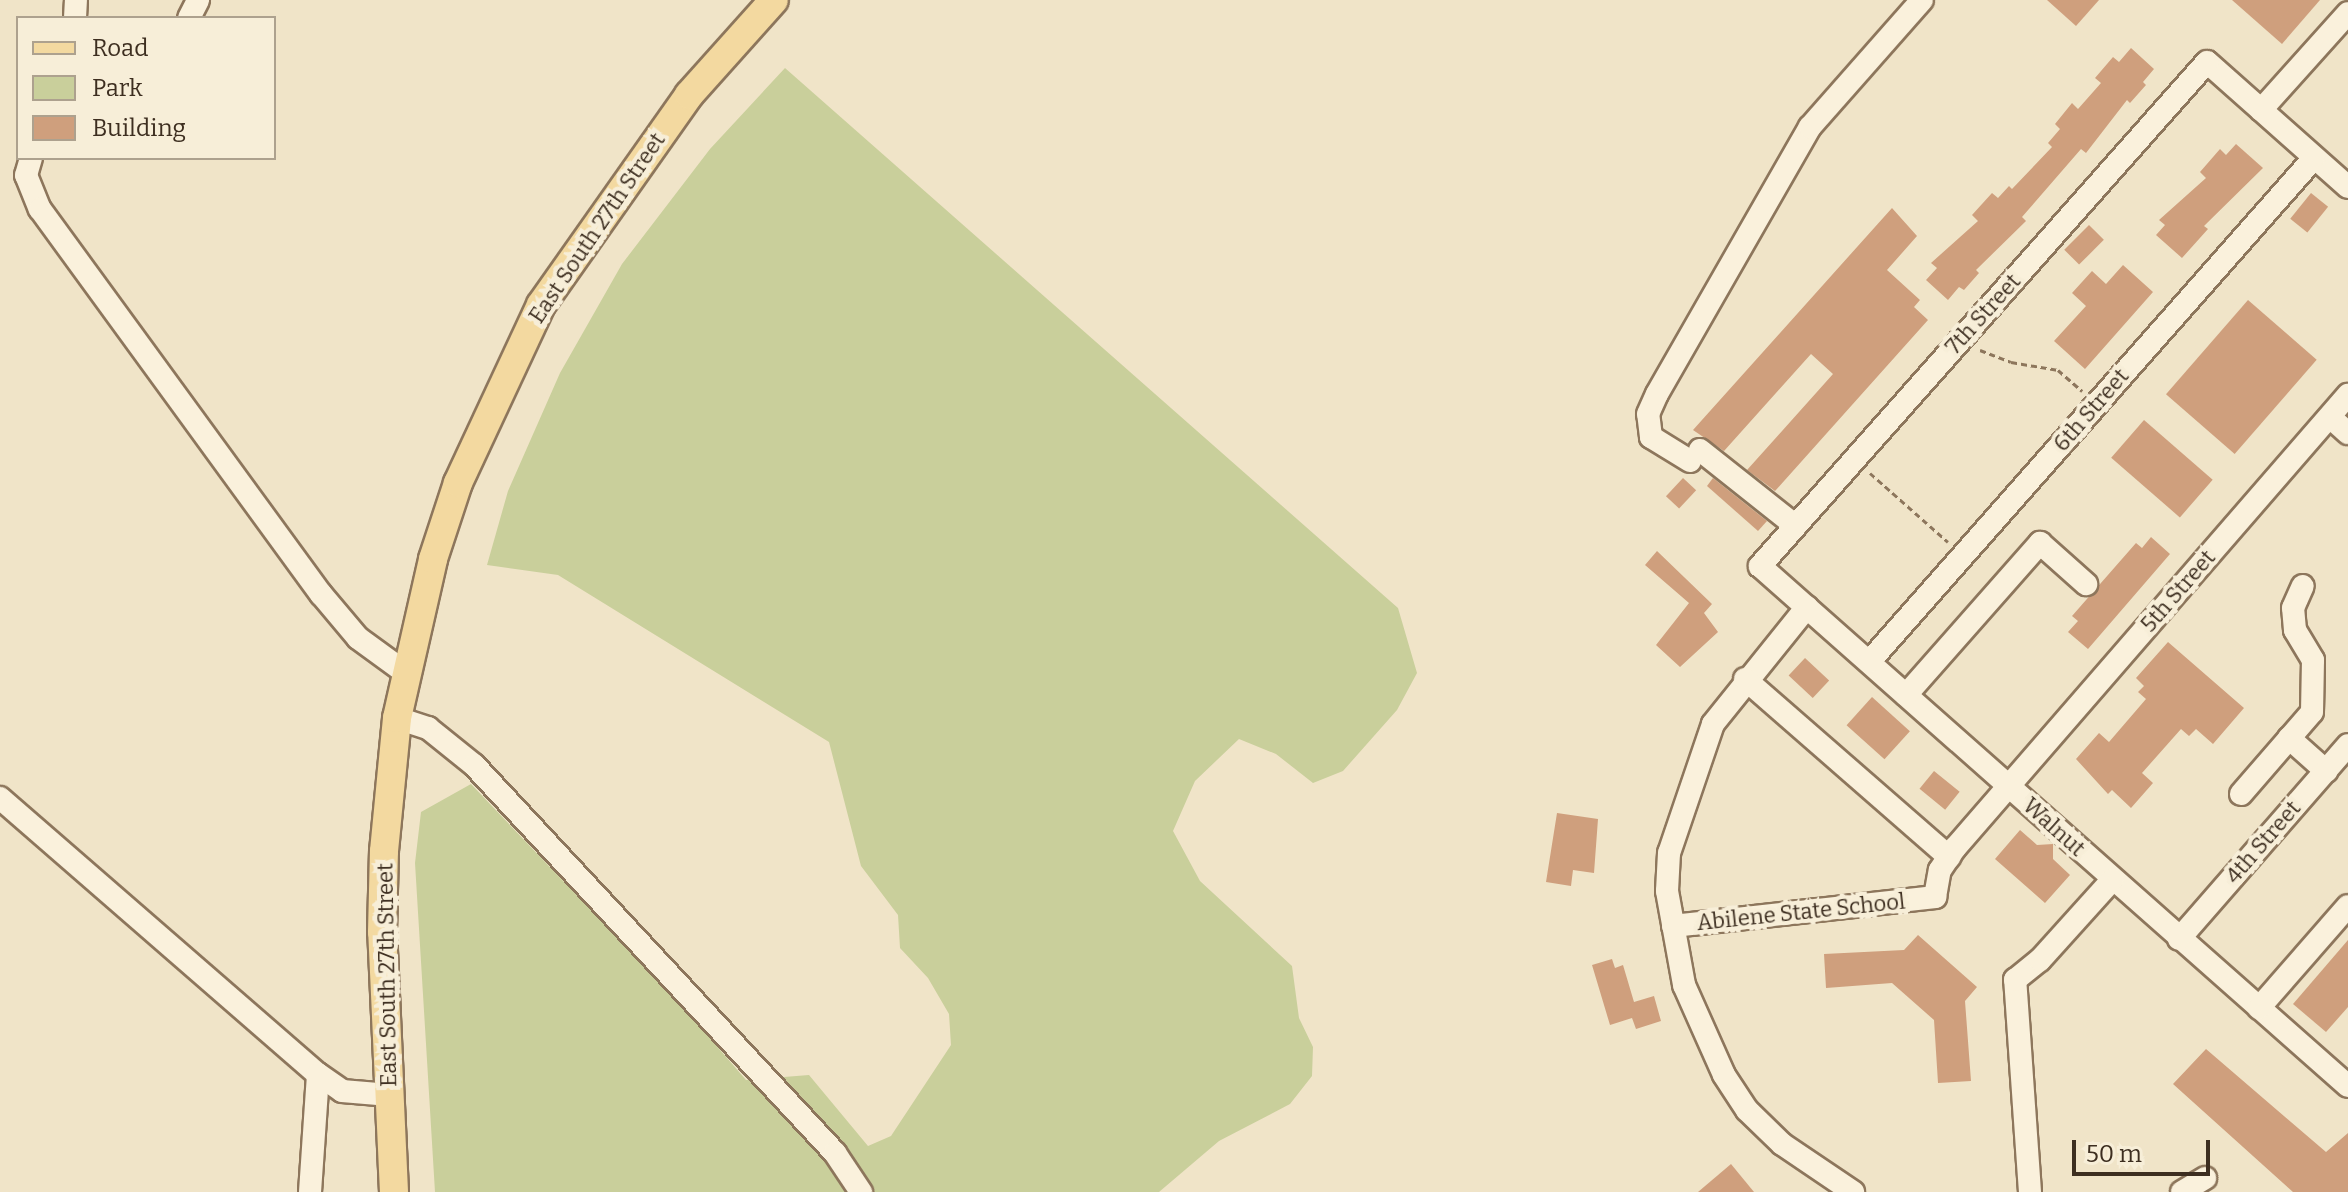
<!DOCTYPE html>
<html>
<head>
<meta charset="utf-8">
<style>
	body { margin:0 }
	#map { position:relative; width:2348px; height:1192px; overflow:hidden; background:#f0e4c8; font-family:Bitter,serif }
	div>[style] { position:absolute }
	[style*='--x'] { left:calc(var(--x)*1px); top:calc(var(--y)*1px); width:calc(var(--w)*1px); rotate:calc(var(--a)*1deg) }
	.green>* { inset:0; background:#c9cf9b }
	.building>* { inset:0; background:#cf9f7d; transform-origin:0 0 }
	.path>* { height:3px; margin-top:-1.5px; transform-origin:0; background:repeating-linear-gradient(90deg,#8d765c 0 6px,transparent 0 10px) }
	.roads { filter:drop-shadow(2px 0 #8d765c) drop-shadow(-2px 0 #8d765c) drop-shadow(0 2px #8d765c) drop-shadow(0 -2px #8d765c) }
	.minor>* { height:22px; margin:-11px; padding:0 11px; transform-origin:11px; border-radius:11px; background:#faf1dc }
	.major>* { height:28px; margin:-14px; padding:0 14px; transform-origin:14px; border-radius:14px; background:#f3d9a0 }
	span { translate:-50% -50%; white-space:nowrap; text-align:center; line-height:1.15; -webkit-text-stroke:8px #f7eed8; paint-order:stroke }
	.street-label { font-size:22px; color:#3d2e20 }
	.legend { position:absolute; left:16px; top:16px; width:260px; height:144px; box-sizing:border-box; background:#f7eed8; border:2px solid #ada18e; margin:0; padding:10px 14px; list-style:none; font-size:24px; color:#3d2e20 }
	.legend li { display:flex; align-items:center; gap:16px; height:40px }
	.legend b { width:40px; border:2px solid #ada18e }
	.scale { position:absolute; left:2072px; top:1140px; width:138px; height:36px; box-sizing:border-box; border:4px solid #3d2e20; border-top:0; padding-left:10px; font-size:24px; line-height:28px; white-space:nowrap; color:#3d2e20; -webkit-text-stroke:6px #f7eed8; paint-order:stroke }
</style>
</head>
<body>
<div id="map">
	<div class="green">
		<i style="clip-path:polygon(785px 68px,1398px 608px,1417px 673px,1397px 710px,1343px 771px,1313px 783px,1276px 754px,1239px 739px,1195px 781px,1173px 831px,1200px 881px,1292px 966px,1299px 1018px,1313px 1047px,1312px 1076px,1290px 1104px,1219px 1141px,1159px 1192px,435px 1192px,415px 863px,421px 812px,471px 784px,683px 1007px,746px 1080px,809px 1075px,868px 1146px,891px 1136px,951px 1045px,949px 1014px,928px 978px,900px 948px,898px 915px,861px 866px,829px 742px,558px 575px,487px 565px,508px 491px,560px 373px,622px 264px,710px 149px)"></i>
	</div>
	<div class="building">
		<i style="clip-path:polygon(2047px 0,2099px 0,2076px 26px)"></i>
		<i style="clip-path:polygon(2232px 0,2320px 0,2282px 44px)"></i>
		<i style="clip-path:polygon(2131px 48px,2154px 69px,2143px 82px,2146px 85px,2130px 103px,2127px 100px,2086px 153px,2081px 149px,2022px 217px,2026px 221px,1976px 270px,1979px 273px,1964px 290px,1959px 287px,1948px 300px,1926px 280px,1937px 268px,1931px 263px,1978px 221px,1972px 215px,1992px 193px,1998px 198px,2009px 186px,2012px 189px,2052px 147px,2048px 143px,2060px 129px,2055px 124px,2072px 103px,2078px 109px,2101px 83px,2095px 78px,2113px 57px,2119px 62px)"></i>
		<i style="clip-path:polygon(2236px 144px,2263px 168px,2204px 226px,2208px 229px,2182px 258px,2156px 235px,2165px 225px,2159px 220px,2206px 178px,2200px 172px,2220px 149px,2226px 155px)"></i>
		<i style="left:2311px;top:193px;width:22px;height:33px;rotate:39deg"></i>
		<i style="clip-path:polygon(1892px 208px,1917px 236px,1887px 270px,1920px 300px,1914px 307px,1928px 320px,1775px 491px,1747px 470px,1833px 374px,1811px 354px,1724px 451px,1693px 430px)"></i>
		<i style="left:2089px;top:225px;width:21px;height:35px;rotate:45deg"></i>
		<i style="clip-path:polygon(2123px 265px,2153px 292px,2085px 369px,2054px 341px,2086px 306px,2072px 293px,2092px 271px,2106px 284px)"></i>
		<i style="left:2248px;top:300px;width:91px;height:125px;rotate:41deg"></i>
		<i style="left:2144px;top:420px;width:91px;height:50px;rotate:41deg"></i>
		<i style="left:1683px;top:478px;width:18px;height:25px;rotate:43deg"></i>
		<i style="clip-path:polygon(1713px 478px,1767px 521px,1758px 531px,1707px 486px)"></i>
		<i style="clip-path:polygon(2151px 537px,2170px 554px,2088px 649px,2068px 632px,2078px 621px,2072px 616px,2136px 543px,2142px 548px)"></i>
		<i style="clip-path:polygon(1657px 551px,1712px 604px,1704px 613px,1718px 632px,1680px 667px,1656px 645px,1689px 603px,1645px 565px)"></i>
		<i style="clip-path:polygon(2168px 642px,2244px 708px,2213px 744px,2196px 729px,2189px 736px,2181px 729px,2142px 773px,2153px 783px,2131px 808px,2112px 790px,2108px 794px,2076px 759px,2099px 733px,2109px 742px,2146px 699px,2138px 692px,2144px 686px,2136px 678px)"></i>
		<i style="left:1805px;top:658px;width:33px;height:24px;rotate:43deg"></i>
		<i style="left:1872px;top:697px;width:51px;height:38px;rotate:42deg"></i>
		<i style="left:1934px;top:771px;width:33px;height:23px;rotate:39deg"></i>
		<i style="clip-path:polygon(1557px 813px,1598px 819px,1594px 873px,1573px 870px,1571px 886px,1546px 882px)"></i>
		<i style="clip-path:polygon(2020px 830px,2037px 845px,2053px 844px,2053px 859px,2070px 875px,2045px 903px,1995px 859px)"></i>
		<i style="clip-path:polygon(1918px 935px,1977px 987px,1965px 1001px,1971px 1081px,1938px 1083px,1934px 1020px,1892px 983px,1826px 988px,1824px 954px,1904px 950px)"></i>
		<i style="clip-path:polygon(2348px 940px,2348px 1007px,2326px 1032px,2293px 1004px)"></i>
		<i style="clip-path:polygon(1612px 959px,1615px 968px,1623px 965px,1634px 1002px,1654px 996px,1661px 1021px,1636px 1029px,1632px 1018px,1610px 1025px,1592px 965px)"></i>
		<i style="clip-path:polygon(2206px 1049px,2326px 1152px,2348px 1133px,2348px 1192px,2293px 1192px,2173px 1084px)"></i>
		<i style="clip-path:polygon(1731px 1164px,1754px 1192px,1698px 1192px)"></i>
	</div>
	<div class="path">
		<i style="--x:1980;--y:350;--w:33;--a:21"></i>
		<i style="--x:2011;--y:362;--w:48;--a:9.7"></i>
		<i style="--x:2058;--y:370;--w:32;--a:41"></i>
		<i style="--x:1870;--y:473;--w:104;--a:41.5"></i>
	</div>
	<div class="roads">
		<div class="minor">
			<i style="--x:75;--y:18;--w:18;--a:-87"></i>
			<i style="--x:189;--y:18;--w:20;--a:-63"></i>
			<i style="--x:2261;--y:110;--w:130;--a:-48.1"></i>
			<i style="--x:31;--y:158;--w:18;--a:106"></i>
			<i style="--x:26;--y:175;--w:37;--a:68"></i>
			<i style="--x:40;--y:209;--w:477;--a:53.9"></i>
			<i style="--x:321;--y:594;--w:57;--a:49.9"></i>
			<i style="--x:358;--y:638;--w:59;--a:36.1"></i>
			<i style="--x:2348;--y:187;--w:188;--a:-138.4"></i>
			<i style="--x:2207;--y:62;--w:674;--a:131.57"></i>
			<i style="--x:1760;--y:566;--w:785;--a:41.49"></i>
			<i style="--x:2330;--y:417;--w:24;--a:42"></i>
			<i style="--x:1700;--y:450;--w:122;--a:38.4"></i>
			<i style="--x:1690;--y:461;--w:46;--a:-148.4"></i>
			<i style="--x:1651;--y:437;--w:23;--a:-97"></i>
			<i style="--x:1648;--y:414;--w:22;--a:-66"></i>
			<i style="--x:1657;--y:394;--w:308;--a:-60.2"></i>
			<i style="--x:1810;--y:127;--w:169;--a:-48.6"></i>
			<i style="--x:1807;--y:607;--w:150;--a:128.8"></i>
			<i style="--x:1713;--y:724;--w:136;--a:108.8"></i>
			<i style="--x:1669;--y:853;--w:38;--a:93"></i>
			<i style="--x:1667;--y:891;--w:96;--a:79.7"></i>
			<i style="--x:1684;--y:985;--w:98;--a:66"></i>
			<i style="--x:1724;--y:1075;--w:42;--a:56.7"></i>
			<i style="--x:1747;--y:1110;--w:49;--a:44.2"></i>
			<i style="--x:1782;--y:1144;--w:86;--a:34.1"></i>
			<i style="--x:1869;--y:662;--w:672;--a:-48.56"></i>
			<i style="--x:1745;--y:679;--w:271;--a:41.1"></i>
			<i style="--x:1906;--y:695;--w:203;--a:-48.6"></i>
			<i style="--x:2040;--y:543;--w:62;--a:41.7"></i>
			<i style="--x:397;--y:718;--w:33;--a:18"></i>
			<i style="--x:428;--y:728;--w:59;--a:38.8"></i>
			<i style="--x:474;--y:765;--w:530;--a:47.06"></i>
			<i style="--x:835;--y:1153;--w:47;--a:56.3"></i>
			<i style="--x:2289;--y:738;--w:50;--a:41.7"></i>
			<i style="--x:2241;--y:794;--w:108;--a:-49.1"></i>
			<i style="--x:2312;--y:712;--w:52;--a:-88.9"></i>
			<i style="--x:2313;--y:660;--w:35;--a:-121"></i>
			<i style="--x:2295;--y:630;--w:22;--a:-95"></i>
			<i style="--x:2293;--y:608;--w:24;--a:-66"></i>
			<i style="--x:0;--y:798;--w:421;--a:41"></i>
			<i style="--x:318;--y:1074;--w:29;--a:35"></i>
			<i style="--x:342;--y:1091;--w:48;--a:4.8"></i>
			<i style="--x:1673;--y:926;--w:264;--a:-6.3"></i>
			<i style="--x:1935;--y:897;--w:27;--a:-80"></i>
			<i style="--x:1940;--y:870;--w:27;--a:-56"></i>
			<i style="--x:1955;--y:848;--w:600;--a:-49.06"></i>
			<i style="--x:2179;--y:939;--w:257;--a:-48.9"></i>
			<i style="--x:2259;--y:1008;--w:135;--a:-48.9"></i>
			<i style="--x:310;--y:1192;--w:118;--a:-86.1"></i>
			<i style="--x:2030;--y:1192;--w:213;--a:-94"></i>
			<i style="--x:2015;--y:980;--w:32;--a:-39"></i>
			<i style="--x:2040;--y:960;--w:108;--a:-48"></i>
			<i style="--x:2182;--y:1192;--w:27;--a:-31"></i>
		</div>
		<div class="major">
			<i style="--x:394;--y:1192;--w:260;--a:-92.6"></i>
			<i style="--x:382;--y:932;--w:81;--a:-88.6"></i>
			<i style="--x:384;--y:851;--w:134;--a:-84.4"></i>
			<i style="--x:397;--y:718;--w:163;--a:-77.2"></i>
			<i style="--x:433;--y:559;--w:80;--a:-71.8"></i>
			<i style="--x:458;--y:483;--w:196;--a:-65"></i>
			<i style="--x:541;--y:305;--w:257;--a:-54.8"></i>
			<i style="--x:689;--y:95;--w:127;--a:-48.2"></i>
		</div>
	</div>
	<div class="street-label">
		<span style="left:597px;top:228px;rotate:-56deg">East South 27th Street</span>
		<span style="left:1983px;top:314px;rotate:-48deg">7th Street</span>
		<span style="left:2091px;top:410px;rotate:-49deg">6th Street</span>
		<span style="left:2178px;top:591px;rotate:-49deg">5th Street</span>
		<span style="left:2054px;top:827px;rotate:42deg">Walnut</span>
		<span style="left:2263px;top:842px;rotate:-49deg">4th Street</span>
		<span style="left:1801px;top:912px;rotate:-6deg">Abilene State School</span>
		<span style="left:387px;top:975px;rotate:-91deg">East South 27th Street</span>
	</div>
	<ul class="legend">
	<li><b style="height:10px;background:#f3d9a0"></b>Road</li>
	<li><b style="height:22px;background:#c9cf9b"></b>Park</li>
	<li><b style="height:22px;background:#cf9f7d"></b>Building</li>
	</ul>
	<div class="scale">50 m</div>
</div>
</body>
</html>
